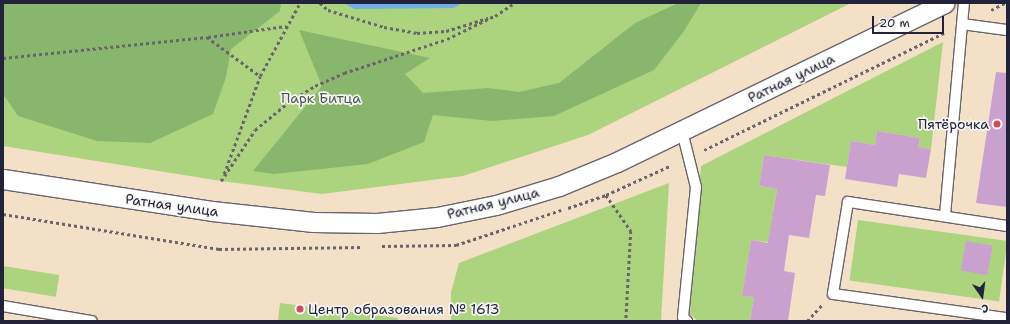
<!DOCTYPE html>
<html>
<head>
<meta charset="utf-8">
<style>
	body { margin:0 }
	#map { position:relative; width:1010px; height:324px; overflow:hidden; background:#f3e0c6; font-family:"Shantell Sans",sans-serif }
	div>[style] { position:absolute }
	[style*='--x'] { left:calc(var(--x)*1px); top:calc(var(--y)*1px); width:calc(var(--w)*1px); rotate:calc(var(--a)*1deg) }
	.green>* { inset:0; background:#acd47e; transform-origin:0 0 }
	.forest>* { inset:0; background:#89b66d }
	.water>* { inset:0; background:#72ade3 }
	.building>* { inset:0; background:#caa0cf; transform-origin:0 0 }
	.path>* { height:2.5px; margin-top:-1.25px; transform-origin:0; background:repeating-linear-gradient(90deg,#6b646c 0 3px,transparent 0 6px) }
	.roads { filter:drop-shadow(1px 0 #6b646c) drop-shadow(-1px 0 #6b646c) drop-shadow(0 1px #6b646c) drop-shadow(0 -1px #6b646c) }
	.lane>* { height:10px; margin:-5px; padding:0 5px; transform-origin:5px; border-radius:5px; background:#fff }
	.street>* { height:19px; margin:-9.5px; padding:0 9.5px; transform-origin:9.5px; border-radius:9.5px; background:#fff }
	.dots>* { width:11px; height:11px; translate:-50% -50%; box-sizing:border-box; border:2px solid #f6f6f2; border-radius:50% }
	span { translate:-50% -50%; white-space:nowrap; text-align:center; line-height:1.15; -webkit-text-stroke:3.5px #f6f6f2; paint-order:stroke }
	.street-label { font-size:14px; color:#22223b }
	.park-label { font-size:14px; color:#4b574f }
	.poi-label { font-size:14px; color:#22223b }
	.right { translate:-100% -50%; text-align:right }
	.left { translate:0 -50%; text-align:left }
	.frame { position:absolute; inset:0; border:4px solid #22223b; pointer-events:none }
	.north { position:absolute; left:962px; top:276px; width:40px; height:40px; -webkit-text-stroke:3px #f6f6f2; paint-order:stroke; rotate:166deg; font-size:11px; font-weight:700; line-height:16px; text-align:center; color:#22223b }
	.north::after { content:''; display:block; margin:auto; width:14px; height:18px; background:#22223b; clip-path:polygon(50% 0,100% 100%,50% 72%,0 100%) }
	.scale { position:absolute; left:872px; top:16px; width:72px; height:18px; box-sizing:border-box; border:2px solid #22223b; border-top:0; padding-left:5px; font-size:12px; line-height:14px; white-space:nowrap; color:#22223b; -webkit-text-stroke:3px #f6f6f2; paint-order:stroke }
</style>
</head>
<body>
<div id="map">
	<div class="green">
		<i style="clip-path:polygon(3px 3px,851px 3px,588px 135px,463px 176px,322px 194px,221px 181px,3px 146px)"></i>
		<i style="clip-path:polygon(943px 42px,931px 149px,918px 147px,920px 138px,877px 131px,875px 145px,851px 141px,847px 167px,764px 155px,759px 186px,777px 189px,773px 211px,784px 213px,780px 244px,751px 240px,742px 296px,754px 297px,750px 320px,755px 321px,698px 321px,690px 314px,701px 166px)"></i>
		<i style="clip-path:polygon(669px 183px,661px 321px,451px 321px,451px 292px,459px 263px)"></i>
		<i style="left:858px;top:220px;width:151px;height:61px;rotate:8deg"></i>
		<i style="left:3px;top:266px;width:57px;height:22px;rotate:9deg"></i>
		<i style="clip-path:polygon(280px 303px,398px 318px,397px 321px,278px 321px)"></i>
	</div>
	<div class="forest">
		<i style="clip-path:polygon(3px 3px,281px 3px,280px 11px,231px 49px,226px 77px,213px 114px,150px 143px,97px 141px,18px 116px,3px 94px)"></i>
		<i style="clip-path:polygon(678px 3px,701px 3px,684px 31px,654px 70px,554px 116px,492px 121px,433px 115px,424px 142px,368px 164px,274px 174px,253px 171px,322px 86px,299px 30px,430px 58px,405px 74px,423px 93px,488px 88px,519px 92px,559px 83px,635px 23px)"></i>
	</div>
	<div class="water">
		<i style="clip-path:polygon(344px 3px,462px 3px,454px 8px,354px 9px)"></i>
	</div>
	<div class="building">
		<i style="clip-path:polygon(996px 72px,1007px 73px,1007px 207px,976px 203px)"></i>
		<i style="clip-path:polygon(877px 131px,920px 138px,918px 147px,931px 149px,926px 178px,899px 174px,897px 187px,845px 179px,851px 141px,875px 145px)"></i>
		<i style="clip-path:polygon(764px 155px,830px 165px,825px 196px,816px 195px,809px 238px,789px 235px,784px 271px,795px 273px,788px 321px,750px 321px,754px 297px,742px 296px,751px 240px,768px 243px,777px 189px,759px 186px)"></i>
		<i style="left:966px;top:241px;width:27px;height:30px;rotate:10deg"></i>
	</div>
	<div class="path">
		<i style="--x:320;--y:3;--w:11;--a:41"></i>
		<i style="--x:328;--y:10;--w:59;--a:16.9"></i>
		<i style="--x:384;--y:27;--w:34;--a:10"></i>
		<i style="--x:417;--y:33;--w:29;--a:-4"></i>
		<i style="--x:446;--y:31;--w:44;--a:-17.2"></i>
		<i style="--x:991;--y:10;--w:16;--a:-27"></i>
		<i style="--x:495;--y:16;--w:23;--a:-34"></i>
		<i style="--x:208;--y:37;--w:79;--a:-8"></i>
		<i style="--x:3;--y:58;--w:205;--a:-5.9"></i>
		<i style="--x:207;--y:37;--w:66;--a:36.3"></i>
		<i style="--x:704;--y:150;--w:267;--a:-26"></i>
		<i style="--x:224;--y:174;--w:104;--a:-69.8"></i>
		<i style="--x:260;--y:76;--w:83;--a:-61.3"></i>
		<i style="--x:221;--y:181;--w:61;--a:-56.3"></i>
		<i style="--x:255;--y:130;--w:45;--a:-39.6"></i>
		<i style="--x:290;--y:101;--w:29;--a:-31"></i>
		<i style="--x:315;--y:86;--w:32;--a:-24"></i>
		<i style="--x:344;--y:73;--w:108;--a:-18.3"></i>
		<i style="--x:447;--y:39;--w:52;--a:-26.1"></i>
		<i style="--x:606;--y:195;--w:44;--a:55.2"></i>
		<i style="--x:631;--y:231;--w:90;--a:93.2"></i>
		<i style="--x:568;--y:208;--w:40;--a:-18.9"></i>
		<i style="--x:606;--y:195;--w:72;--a:-24.4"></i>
		<i style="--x:3;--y:214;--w:219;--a:9.2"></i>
		<i style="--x:219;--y:249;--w:144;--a:-0.8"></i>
		<i style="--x:382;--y:246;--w:74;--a:-0.8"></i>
		<i style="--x:456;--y:245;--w:111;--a:-18.4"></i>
		<i style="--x:807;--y:321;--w:22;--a:-47"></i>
	</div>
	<div class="roads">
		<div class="lane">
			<i style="--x:962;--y:24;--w:45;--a:7.6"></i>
			<i style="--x:682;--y:131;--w:58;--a:76"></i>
			<i style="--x:696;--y:187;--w:131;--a:95.7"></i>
			<i style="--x:683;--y:317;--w:6;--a:45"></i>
			<i style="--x:945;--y:215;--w:213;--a:-84.9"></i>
			<i style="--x:1007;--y:226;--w:161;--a:-171.4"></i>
			<i style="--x:848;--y:202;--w:93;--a:99.3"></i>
			<i style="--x:833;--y:294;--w:176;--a:7.9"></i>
			<i style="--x:3;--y:306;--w:90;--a:9.6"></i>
		</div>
		<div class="street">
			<i style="--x:3;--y:179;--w:211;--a:8.7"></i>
			<i style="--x:212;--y:211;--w:102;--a:6.2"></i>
			<i style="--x:313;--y:222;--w:64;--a:0.9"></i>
			<i style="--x:377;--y:223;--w:60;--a:-5.7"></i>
			<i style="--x:437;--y:217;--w:60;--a:-11.5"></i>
			<i style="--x:496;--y:205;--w:66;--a:-16.8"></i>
			<i style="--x:559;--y:186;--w:63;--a:-22.5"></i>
			<i style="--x:617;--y:162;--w:364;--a:-25.9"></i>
		</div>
	</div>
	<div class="dots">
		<i style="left:997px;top:124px;background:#d1495b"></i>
		<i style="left:300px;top:309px;background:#d1495b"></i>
	</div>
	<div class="street-label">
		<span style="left:791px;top:78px;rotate:-26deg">Ратная улица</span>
		<span style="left:493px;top:203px;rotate:-14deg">Ратная улица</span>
		<span style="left:172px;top:205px;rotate:8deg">Ратная улица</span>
	</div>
	<div class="park-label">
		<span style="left:321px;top:98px">Парк Битца</span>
	</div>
	<div class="poi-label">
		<span class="right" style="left:989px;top:124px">Пятёрочка</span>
		<span class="left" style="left:308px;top:309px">Центр образования № 1613</span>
	</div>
	<div class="frame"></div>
	<div class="north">С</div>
	<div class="scale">20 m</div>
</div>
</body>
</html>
